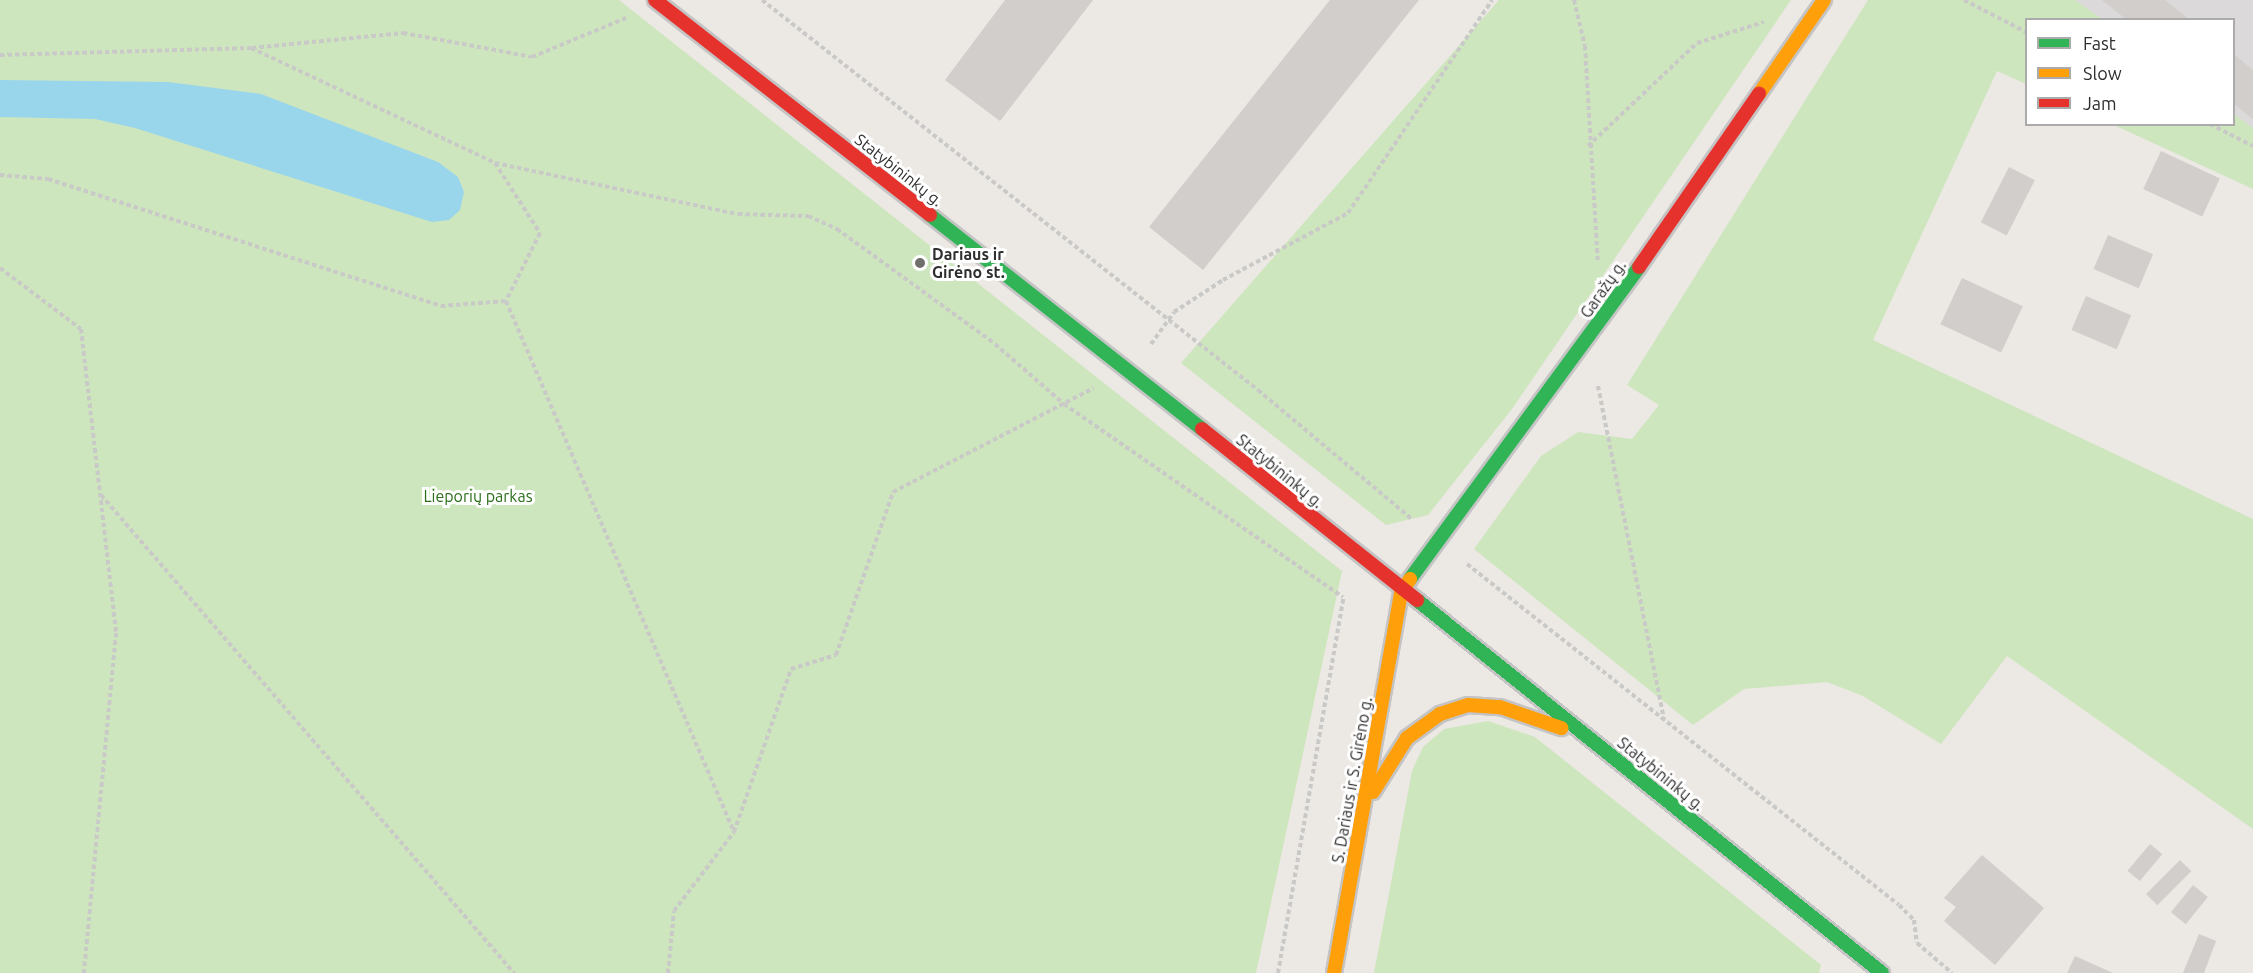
<!DOCTYPE html>
<html>
<head>
<meta charset="utf-8">
<style>
	body { margin:0 }
	#map { position:relative; width:2253px; height:973px; overflow:hidden; background:#ece8e4; font-family:Ubuntu,sans-serif }
	div>[style] { position:absolute }
	[style*='--x'] { left:calc(var(--x)*1px); top:calc(var(--y)*1px); width:calc(var(--w)*1px); rotate:calc(var(--a)*1deg) }
	.industrial>* { inset:0; background:#dcd9db }
	.green>* { inset:0; background:#cee6be }
	.water>* { inset:0; background:#99d6ec }
	.building>* { inset:0; background:#d1cecb; transform-origin:0 0 }
	.path>* { height:4px; margin-top:-2px; transform-origin:0; background:repeating-linear-gradient(90deg,#c9c9c8 0 4.5px,transparent 0 7.5px) }
	.roads { filter:drop-shadow(2px 0 #c5c4c5) drop-shadow(-2px 0 #c5c4c5) drop-shadow(0 2px #c5c4c5) drop-shadow(0 -2px #c5c4c5) }
	.fast>* { height:14px; margin:-7px; padding:0 7px; transform-origin:7px; border-radius:7px; background:#30b455 }
	.slow>* { height:14px; margin:-7px; padding:0 7px; transform-origin:7px; border-radius:7px; background:#ff9f0a }
	.jam>* { height:14px; margin:-7px; padding:0 7px; transform-origin:7px; border-radius:7px; background:#e5322d }
	.dots>* { width:16px; height:16px; translate:-50% -50%; box-sizing:border-box; border:3px solid #fff; border-radius:50% }
	span { translate:-50% -50%; white-space:nowrap; text-align:center; line-height:1.15; -webkit-text-stroke:6px #fff; paint-order:stroke }
	.street-label { font-size:16px; color:#2e2e2e }
	.poi-label { font-size:16px; color:#2e2e2e; font-weight:700 }
	.left { translate:0 -50%; text-align:left }
	.park-label { font-size:16px; color:#2c6e1b }
	.legend { position:absolute; left:2025px; top:18px; width:210px; height:108px; box-sizing:border-box; background:#fff; border:2px solid #ababab; margin:0; padding:8px 10px; list-style:none; font-size:18px; color:#2e2e2e }
	.legend li { display:flex; align-items:center; gap:12px; height:30px }
	.legend b { width:30px; border:2px solid #ababab }
</style>
</head>
<body>
<div id="map">
	<div class="industrial">
		<i style="clip-path:polygon(2075px 0,2253px 0,2253px 128px,2234px 114px,2234px 20px,2102px 19px)"></i>
	</div>
	<div class="green">
		<i style="clip-path:polygon(0 0,619px 0,1342px 571px,1256px 973px,0 973px)"></i>
		<i style="clip-path:polygon(1499px 0,1791px 0,1512px 409px,1428px 515px,1386px 525px,1181px 363px)"></i>
		<i style="clip-path:polygon(1868px 0,2075px 0,2102px 19px,2026px 20px,2026px 84px,1997px 71px,1873px 340px,2253px 519px,2253px 829px,2007px 656px,1941px 744px,1863px 696px,1827px 682px,1744px 689px,1693px 725px,1474px 549px,1541px 456px,1578px 432px,1632px 439px,1659px 405px,1627px 385px)"></i>
		<i style="clip-path:polygon(2234px 114px,2253px 128px,2253px 189px,2114px 125px,2234px 124px)"></i>
		<i style="clip-path:polygon(1488px 721px,1535px 737px,1821px 965px,1819px 973px,1374px 973px,1412px 771px,1423px 747px,1444px 729px)"></i>
	</div>
	<div class="water">
		<i style="clip-path:polygon(0 80px,168px 82px,261px 94px,438px 162px,458px 177px,464px 192px,460px 210px,449px 220px,432px 222px,135px 128px,95px 119px,0 117px)"></i>
	</div>
	<div class="building">
		<i style="clip-path:polygon(1005px 0,1093px 0,1000px 121px,945px 80px)"></i>
		<i style="clip-path:polygon(1330px 0,1419px 0,1203px 270px,1149px 227px)"></i>
		<i style="clip-path:polygon(2102px 0,2165px 0,2190px 20px,2127px 20px)"></i>
		<i style="clip-path:polygon(2234px 54px,2253px 70px,2253px 119px,2234px 104px)"></i>
		<i style="left:2161px;top:151px;width:65px;height:42px;rotate:25deg"></i>
		<i style="left:2009px;top:167px;width:29px;height:62px;rotate:27deg"></i>
		<i style="left:2108px;top:235px;width:49px;height:37px;rotate:23deg"></i>
		<i style="left:1962px;top:278px;width:67px;height:51px;rotate:25deg"></i>
		<i style="left:2086px;top:296px;width:49px;height:37px;rotate:23deg"></i>
		<i style="left:2150px;top:844px;width:16px;height:35px;rotate:40deg"></i>
		<i style="clip-path:polygon(1982px 855px,2044px 908px,1995px 965px,1944px 921px,1956px 907px,1944px 898px)"></i>
		<i style="left:2180px;top:860px;width:16px;height:48px;rotate:45deg"></i>
		<i style="left:2193px;top:885px;width:19px;height:35px;rotate:39deg"></i>
		<i style="clip-path:polygon(2199px 934px,2216px 941px,2204px 973px,2183px 973px)"></i>
		<i style="clip-path:polygon(2075px 956px,2113px 973px,2067px 973px)"></i>
	</div>
	<div class="path">
		<i style="--x:762;--y:0;--w:631;--a:38.18"></i>
		<i style="--x:1258;--y:390;--w:201;--a:40"></i>
		<i style="--x:1574;--y:0;--w:47;--a:76.6"></i>
		<i style="--x:1585;--y:46;--w:216;--a:86.6"></i>
		<i style="--x:1964;--y:0;--w:70;--a:27.3"></i>
		<i style="--x:252;--y:48;--w:152;--a:-5.7"></i>
		<i style="--x:403;--y:33;--w:131;--a:10.5"></i>
		<i style="--x:532;--y:57;--w:102;--a:-22.5"></i>
		<i style="--x:0;--y:55;--w:251;--a:-1.6"></i>
		<i style="--x:251;--y:48;--w:270;--a:25.2"></i>
		<i style="--x:495;--y:163;--w:83;--a:57.3"></i>
		<i style="--x:540;--y:233;--w:76;--a:116.6"></i>
		<i style="--x:506;--y:301;--w:578;--a:66.76"></i>
		<i style="--x:2210;--y:124;--w:48;--a:27.1"></i>
		<i style="--x:1588;--y:146;--w:150;--a:-43.4"></i>
		<i style="--x:1697;--y:43;--w:70;--a:-17.4"></i>
		<i style="--x:495;--y:163;--w:248;--a:11.9"></i>
		<i style="--x:738;--y:214;--w:70;--a:1.6"></i>
		<i style="--x:808;--y:216;--w:32;--a:24"></i>
		<i style="--x:837;--y:229;--w:195;--a:36"></i>
		<i style="--x:995;--y:344;--w:91;--a:41"></i>
		<i style="--x:1064;--y:404;--w:339;--a:34.7"></i>
		<i style="--x:0;--y:175;--w:48;--a:4.8"></i>
		<i style="--x:48;--y:179;--w:413;--a:17.9"></i>
		<i style="--x:441;--y:306;--w:65;--a:-4.4"></i>
		<i style="--x:0;--y:268;--w:101;--a:37"></i>
		<i style="--x:81;--y:329;--w:306;--a:83.4"></i>
		<i style="--x:116;--y:633;--w:342;--a:95.4"></i>
		<i style="--x:1151;--y:344;--w:39;--a:-54"></i>
		<i style="--x:1174;--y:312;--w:59;--a:-33.1"></i>
		<i style="--x:1223;--y:280;--w:142;--a:-28.2"></i>
		<i style="--x:1348;--y:213;--w:257;--a:-55.9"></i>
		<i style="--x:1598;--y:386;--w:340;--a:78.8"></i>
		<i style="--x:101;--y:495;--w:632;--a:49.17"></i>
		<i style="--x:1467;--y:564;--w:550;--a:38.29"></i>
		<i style="--x:1899;--y:905;--w:21;--a:45"></i>
		<i style="--x:1914;--y:920;--w:23;--a:83"></i>
		<i style="--x:1917;--y:943;--w:46;--a:40.6"></i>
		<i style="--x:668;--y:973;--w:62;--a:-84.5"></i>
		<i style="--x:674;--y:911;--w:99;--a:-52.8"></i>
		<i style="--x:734;--y:832;--w:173;--a:-70.7"></i>
		<i style="--x:791;--y:669;--w:47;--a:-17.3"></i>
		<i style="--x:836;--y:655;--w:173;--a:-70.7"></i>
		<i style="--x:893;--y:492;--w:226;--a:-27.4"></i>
		<i style="--x:1278;--y:973;--w:383;--a:-80.1"></i>
	</div>
	<div class="roads">
		<div class="fast">
			<i style="--x:930;--y:215;--w:346;--a:38.2"></i>
			<i style="--x:1410;--y:579;--w:387;--a:-53.7"></i>
			<i style="--x:1417;--y:600;--w:596;--a:38.73"></i>
		</div>
		<div class="slow">
			<i style="--x:1759;--y:94;--w:114;--a:-55.3"></i>
			<i style="--x:1373;--y:792;--w:64;--a:-57.8"></i>
			<i style="--x:1407;--y:738;--w:41;--a:-36"></i>
			<i style="--x:1440;--y:714;--w:29;--a:-18"></i>
			<i style="--x:1468;--y:705;--w:32;--a:4"></i>
			<i style="--x:1500;--y:707;--w:65;--a:19"></i>
			<i style="--x:1334;--y:973;--w:387;--a:-80"></i>
			<i style="--x:1401;--y:592;--w:16;--a:-55"></i>
		</div>
		<div class="jam">
			<i style="--x:655;--y:0;--w:349;--a:38"></i>
			<i style="--x:1639;--y:267;--w:211;--a:-55.3"></i>
			<i style="--x:1202;--y:429;--w:275;--a:38.5"></i>
		</div>
	</div>
	<div class="dots">
		<i style="left:920px;top:263px;background:#706f6e"></i>
	</div>
	<div class="street-label">
		<span style="left:899px;top:170px;rotate:38deg">Statybininkų g.</span>
		<span style="left:1603px;top:289px;rotate:-55deg">Garažų g.</span>
		<span style="left:1280px;top:471px;rotate:39deg">Statybininkų g.</span>
		<span style="left:1661px;top:774px;rotate:39deg">Statybininkų g.</span>
		<span style="left:1352px;top:780px;rotate:-80deg">S. Dariaus ir S. Girėno g.</span>
	</div>
	<div class="poi-label">
		<span class="left" style="left:932px;top:263px">Dariaus ir<br>Girėno st.</span>
	</div>
	<div class="park-label">
		<span style="left:478px;top:496px">Lieporių parkas</span>
	</div>
	<ul class="legend">
	<li><b style="height:8px;background:#30b455"></b>Fast</li>
	<li><b style="height:8px;background:#ff9f0a"></b>Slow</li>
	<li><b style="height:8px;background:#e5322d"></b>Jam</li>
	</ul>
</div>
</body>
</html>
